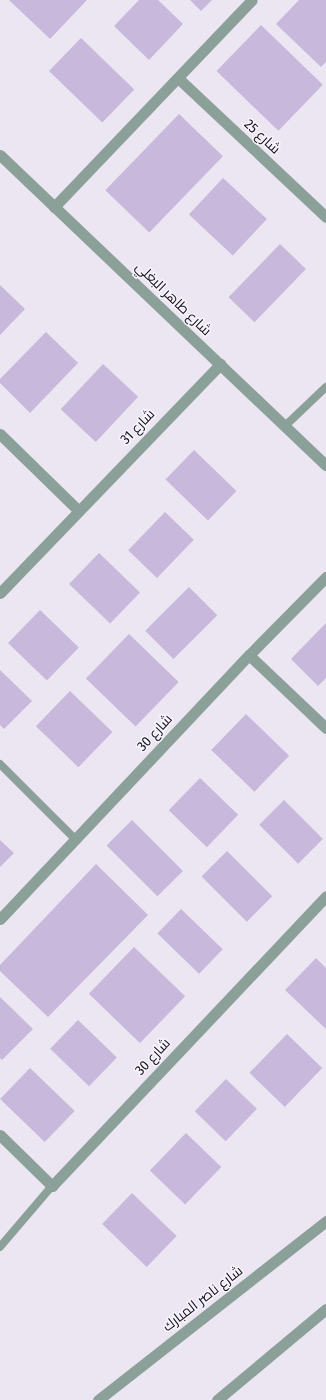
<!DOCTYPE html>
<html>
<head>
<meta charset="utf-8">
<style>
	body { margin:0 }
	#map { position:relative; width:326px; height:1400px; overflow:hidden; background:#ebe6f1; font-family:"Fira Sans Condensed",Cairo,sans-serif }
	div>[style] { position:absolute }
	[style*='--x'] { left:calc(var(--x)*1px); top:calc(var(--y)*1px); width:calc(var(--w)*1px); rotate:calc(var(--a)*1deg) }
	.building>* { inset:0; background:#c8b8dc; transform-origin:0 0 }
	.service>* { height:8px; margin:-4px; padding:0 4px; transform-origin:4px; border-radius:4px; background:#8ca09a }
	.minor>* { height:11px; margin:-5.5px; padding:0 5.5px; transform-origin:5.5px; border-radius:5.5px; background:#8ca09a }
	.tertiary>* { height:11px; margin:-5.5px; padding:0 5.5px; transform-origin:5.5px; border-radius:5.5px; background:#8ca09a }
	span { translate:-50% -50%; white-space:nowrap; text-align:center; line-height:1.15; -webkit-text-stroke:3px #f8f4ff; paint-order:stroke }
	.street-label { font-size:14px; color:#121114 }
</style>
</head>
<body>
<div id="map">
	<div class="building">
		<i style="clip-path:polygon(9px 0,87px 0,50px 39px)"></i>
		<i style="clip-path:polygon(139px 0,158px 0,183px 24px,149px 60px,114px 26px)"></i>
		<i style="clip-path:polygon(190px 0,212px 0,201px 11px)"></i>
		<i style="clip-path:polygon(299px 0,326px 0,326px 62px,321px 67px,276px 24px)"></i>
		<i style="left:261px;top:25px;width:86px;height:64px;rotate:44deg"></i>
		<i style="left:81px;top:38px;width:74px;height:46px;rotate:44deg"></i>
		<i style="left:179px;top:114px;width:61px;height:106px;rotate:44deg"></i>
		<i style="left:223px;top:178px;width:60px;height:50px;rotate:43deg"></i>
		<i style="left:280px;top:244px;width:36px;height:74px;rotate:44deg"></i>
		<i style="clip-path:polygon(0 285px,25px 309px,0 335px)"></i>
		<i style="clip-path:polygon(46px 332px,78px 363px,30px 413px,0 383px,0 379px)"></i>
		<i style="left:103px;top:364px;width:48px;height:62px;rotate:43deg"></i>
		<i style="left:194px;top:450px;width:59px;height:41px;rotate:44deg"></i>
		<i style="left:165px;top:512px;width:40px;height:53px;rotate:44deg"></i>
		<i style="left:99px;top:553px;width:57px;height:43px;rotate:44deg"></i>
		<i style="left:189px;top:587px;width:40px;height:62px;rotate:45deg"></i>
		<i style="left:40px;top:610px;width:54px;height:46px;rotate:44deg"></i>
		<i style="clip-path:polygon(326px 623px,326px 678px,318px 686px,291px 659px)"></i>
		<i style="left:129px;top:634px;width:69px;height:62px;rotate:44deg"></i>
		<i style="clip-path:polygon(0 670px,32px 701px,4px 729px,0 725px)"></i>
		<i style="left:70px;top:691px;width:59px;height:49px;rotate:44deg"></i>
		<i style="left:246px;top:714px;width:60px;height:50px;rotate:44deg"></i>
		<i style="left:200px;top:778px;width:53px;height:45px;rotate:44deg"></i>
		<i style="left:284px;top:800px;width:55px;height:35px;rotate:45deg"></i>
		<i style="left:132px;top:820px;width:72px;height:36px;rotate:45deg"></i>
		<i style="clip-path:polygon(0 840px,14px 853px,0 867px)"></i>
		<i style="left:227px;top:851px;width:64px;height:36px;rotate:45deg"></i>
		<i style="clip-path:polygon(96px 864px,148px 915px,48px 1017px,0 971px,0 965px)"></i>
		<i style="left:181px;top:909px;width:58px;height:34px;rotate:44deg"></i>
		<i style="left:134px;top:947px;width:71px;height:65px;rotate:44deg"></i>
		<i style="clip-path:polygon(316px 958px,326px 968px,326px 1029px,285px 990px)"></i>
		<i style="clip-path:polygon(0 997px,33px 1029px,2px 1060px,0 1058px)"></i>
		<i style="left:78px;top:1020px;width:54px;height:40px;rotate:44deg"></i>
		<i style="left:287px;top:1034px;width:49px;height:54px;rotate:44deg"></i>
		<i style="left:30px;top:1068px;width:62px;height:43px;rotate:44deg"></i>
		<i style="left:226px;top:1079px;width:43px;height:45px;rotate:44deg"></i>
		<i style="left:186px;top:1133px;width:49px;height:52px;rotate:44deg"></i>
		<i style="left:132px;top:1193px;width:62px;height:43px;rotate:44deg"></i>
	</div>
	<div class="service">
		<i style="--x:285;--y:426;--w:57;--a:-43.6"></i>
		<i style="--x:0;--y:764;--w:106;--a:45"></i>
		<i style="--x:0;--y:1247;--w:80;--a:-49.6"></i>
	</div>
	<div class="minor">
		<i style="--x:178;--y:78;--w:203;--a:43.2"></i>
		<i style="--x:54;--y:207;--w:286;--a:-46.3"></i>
		<i style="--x:0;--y:434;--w:109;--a:44.3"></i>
		<i style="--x:0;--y:593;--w:318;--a:-46.1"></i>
		<i style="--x:249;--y:655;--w:106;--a:43.5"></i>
		<i style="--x:0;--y:919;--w:363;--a:-46.7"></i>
		<i style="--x:249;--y:655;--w:110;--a:-45.4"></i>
		<i style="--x:0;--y:1135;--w:73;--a:44.4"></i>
		<i style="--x:52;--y:1186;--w:399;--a:-46.6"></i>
	</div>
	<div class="tertiary">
		<i style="--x:0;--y:155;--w:450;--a:43.6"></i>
		<i style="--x:98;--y:1400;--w:290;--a:-38.1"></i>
		<i style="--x:217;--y:1400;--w:142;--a:-39.9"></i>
	</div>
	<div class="street-label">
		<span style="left:262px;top:137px;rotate:43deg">شارع 25</span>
		<span style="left:173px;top:299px;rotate:44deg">شارع طاهر البغلي</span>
		<span style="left:138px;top:427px;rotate:-46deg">شارع 31</span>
		<span style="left:155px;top:733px;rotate:-47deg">شارع 30</span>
		<span style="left:153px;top:1057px;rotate:-47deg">شارع 30</span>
		<span style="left:203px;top:1299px;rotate:-38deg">شارع ناصر المبارك</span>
	</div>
</div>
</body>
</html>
